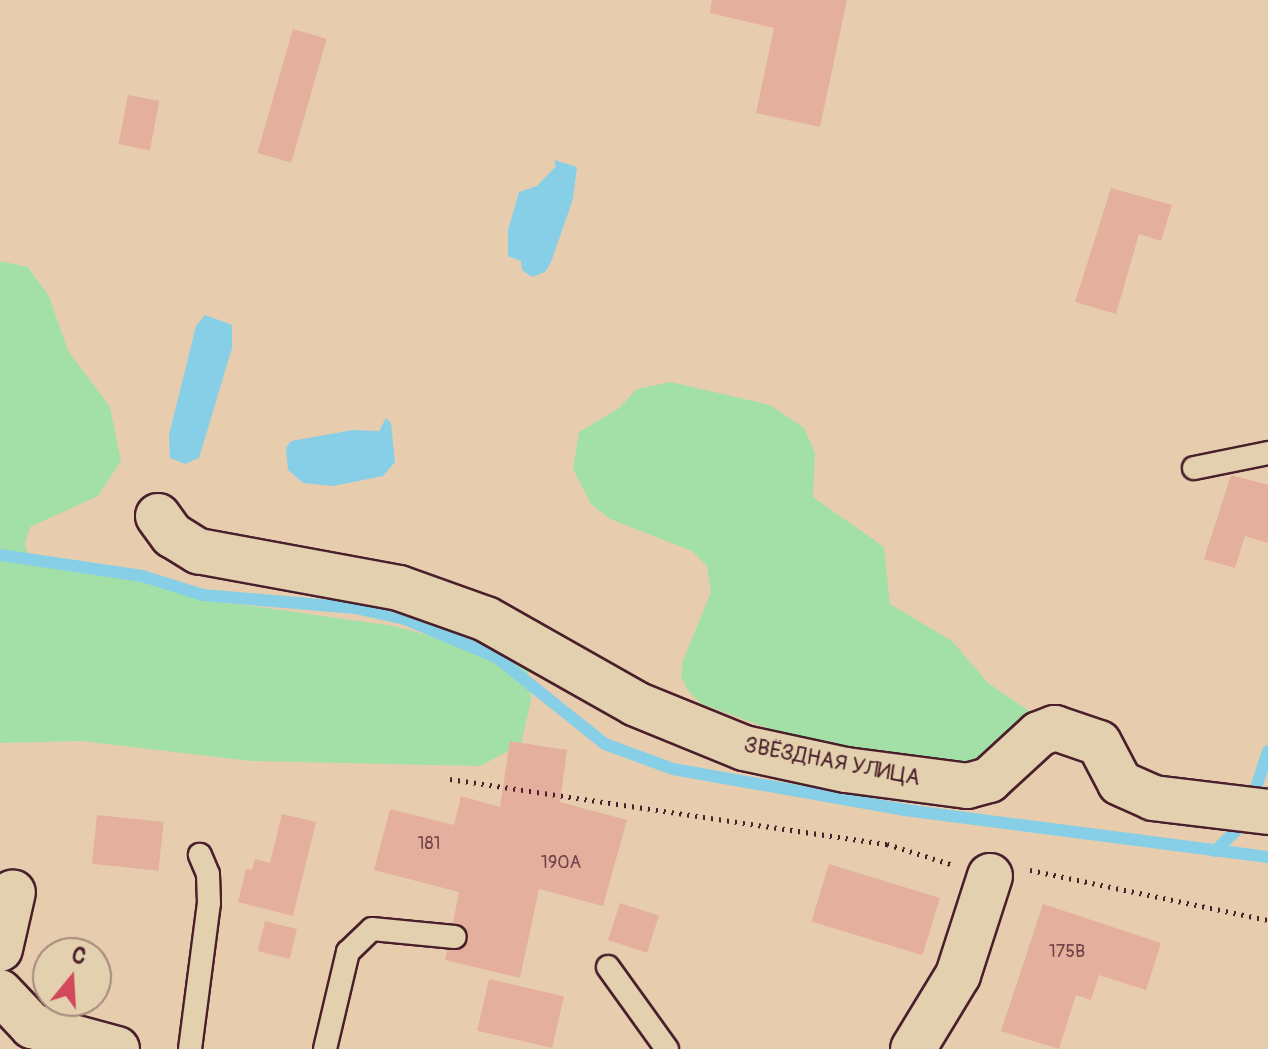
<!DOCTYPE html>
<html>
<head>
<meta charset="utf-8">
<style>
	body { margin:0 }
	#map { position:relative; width:1268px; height:1049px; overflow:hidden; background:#e7cdae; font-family:Pangolin,sans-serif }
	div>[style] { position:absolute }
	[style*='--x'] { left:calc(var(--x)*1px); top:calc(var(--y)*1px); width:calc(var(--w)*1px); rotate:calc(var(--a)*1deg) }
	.green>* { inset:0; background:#a3e0a8 }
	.water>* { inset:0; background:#86cfe7 }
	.stream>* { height:12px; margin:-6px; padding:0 6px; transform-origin:6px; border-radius:6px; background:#86cfe7 }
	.building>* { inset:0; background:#e5af9d; transform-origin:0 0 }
	.path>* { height:5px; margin-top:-2.5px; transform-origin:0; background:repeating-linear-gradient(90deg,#4a1f2b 0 2px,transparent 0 8px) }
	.roads { filter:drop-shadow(2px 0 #4a1f2b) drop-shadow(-2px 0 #4a1f2b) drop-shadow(0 2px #4a1f2b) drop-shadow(0 -2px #4a1f2b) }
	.lane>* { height:22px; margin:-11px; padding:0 11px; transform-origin:11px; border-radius:11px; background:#e2d0ae }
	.street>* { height:44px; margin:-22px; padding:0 22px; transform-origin:22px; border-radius:22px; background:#e2d0ae }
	span { translate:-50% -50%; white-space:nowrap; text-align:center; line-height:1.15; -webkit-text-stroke:6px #e2d0ae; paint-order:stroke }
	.number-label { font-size:18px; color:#714348 }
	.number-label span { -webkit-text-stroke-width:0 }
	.street-label { font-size:22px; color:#4a1f2b }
	.north { position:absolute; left:32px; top:937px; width:80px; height:80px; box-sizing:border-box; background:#e2d0ae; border:2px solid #a5897a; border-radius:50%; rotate:18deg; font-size:22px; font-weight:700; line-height:32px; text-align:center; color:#4a1f2b }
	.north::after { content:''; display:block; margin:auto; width:28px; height:36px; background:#d1495b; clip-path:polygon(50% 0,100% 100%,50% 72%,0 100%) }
</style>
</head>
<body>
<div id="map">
	<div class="green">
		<i style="clip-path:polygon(0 261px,28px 267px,49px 296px,68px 351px,110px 407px,121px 461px,98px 496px,30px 527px,25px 544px,30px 561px,117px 572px,195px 598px,394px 626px,452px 642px,483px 633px,527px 662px,531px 700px,521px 744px,480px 766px,251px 761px,81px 741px,0 743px)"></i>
		<i style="clip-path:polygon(671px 382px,770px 405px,804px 428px,815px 453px,813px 497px,884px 547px,890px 604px,952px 641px,988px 683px,1029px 711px,1030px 761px,1000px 772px,827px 750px,702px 704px,689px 692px,681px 677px,683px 661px,711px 592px,707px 566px,692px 551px,610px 519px,591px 504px,573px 469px,579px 432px,619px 408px,637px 389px)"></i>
	</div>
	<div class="water">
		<i style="clip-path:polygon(554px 160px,577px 167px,573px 199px,551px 262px,545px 272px,532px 277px,522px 270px,521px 261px,508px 256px,508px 230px,519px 192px,537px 186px,556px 166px)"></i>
		<i style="clip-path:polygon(205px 315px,232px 325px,232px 348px,199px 458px,185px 464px,170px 458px,169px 435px,196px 326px)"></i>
		<i style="clip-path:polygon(386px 418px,391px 423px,395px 462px,383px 476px,333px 486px,303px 483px,288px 470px,286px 448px,291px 441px,353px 430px,379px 431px)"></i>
	</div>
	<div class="stream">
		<i style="--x:0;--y:555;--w:144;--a:8.4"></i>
		<i style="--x:142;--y:576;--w:64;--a:17.3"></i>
		<i style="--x:203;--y:595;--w:153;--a:4.9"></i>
		<i style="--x:355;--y:608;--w:51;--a:12.4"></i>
		<i style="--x:405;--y:619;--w:99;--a:22.7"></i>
		<i style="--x:496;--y:657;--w:139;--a:38.6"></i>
		<i style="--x:605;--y:744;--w:72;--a:20.2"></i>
		<i style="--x:673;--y:769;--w:236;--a:10"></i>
		<i style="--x:905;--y:810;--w:366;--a:7.4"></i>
		<i style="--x:1255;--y:791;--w:42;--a:-72"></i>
		<i style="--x:1215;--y:851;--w:43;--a:-44.1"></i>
	</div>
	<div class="building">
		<i style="clip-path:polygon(712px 0,847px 0,820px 127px,756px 113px,774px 28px,710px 13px)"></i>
		<i style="left:293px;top:29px;width:35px;height:129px;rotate:16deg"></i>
		<i style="left:128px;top:95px;width:32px;height:50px;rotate:11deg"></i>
		<i style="clip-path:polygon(1111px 188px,1172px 205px,1161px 241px,1139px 234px,1116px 314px,1075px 302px)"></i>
		<i style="clip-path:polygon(1231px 475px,1268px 485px,1268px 543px,1245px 536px,1235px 568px,1204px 559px)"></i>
		<i style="clip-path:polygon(510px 741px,567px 750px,560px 802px,627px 820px,603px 906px,539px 889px,520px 978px,445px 960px,447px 950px,461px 949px,469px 939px,464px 926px,453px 923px,459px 892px,374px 870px,390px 809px,454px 825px,461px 796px,500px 807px)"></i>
		<i style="clip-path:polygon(282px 814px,316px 822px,293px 916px,238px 902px,246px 869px,252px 870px,255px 859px,270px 863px)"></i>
		<i style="left:97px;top:815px;width:67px;height:49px;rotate:6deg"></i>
		<i style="left:829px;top:864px;width:116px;height:60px;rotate:17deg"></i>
		<i style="left:620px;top:903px;width:41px;height:39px;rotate:18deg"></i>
		<i style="clip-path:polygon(1043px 904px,1161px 943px,1146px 990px,1099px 975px,1091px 1000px,1076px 995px,1059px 1049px,1001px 1031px)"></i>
		<i style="left:265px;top:921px;width:33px;height:31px;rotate:14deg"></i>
		<i style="left:489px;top:979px;width:77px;height:53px;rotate:13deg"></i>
	</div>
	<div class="path">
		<i style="--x:450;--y:779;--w:442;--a:8.5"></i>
		<i style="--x:887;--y:844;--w:67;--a:17.4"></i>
		<i style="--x:1030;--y:870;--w:243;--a:11.9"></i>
	</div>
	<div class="roads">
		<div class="lane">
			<i style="--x:1194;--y:468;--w:76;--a:-11.5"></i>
			<i style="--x:608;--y:967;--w:101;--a:54.3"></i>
			<i style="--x:190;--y:1049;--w:147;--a:-82.6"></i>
			<i style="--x:209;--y:903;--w:29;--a:-92"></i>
			<i style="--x:208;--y:874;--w:21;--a:-113"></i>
			<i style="--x:325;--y:1049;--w:100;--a:-76.7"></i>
			<i style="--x:348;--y:952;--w:33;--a:-44"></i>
			<i style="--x:372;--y:929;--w:83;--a:5.5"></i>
		</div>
		<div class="street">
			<i style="--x:158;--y:516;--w:24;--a:54"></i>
			<i style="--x:172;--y:535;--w:31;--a:32"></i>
			<i style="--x:198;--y:551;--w:204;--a:10.4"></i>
			<i style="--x:399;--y:588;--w:92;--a:19.6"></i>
			<i style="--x:486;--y:619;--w:172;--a:29.5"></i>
			<i style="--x:636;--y:704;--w:117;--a:22.2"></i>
			<i style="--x:744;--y:748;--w:104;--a:12.2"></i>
			<i style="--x:846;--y:770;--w:122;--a:7.5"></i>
			<i style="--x:967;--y:786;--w:23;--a:-15"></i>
			<i style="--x:989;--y:780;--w:68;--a:-42.6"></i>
			<i style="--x:1039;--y:734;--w:17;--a:-21"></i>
			<i style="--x:1055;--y:728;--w:46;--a:18.8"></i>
			<i style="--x:1099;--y:743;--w:45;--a:62.3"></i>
			<i style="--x:1120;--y:783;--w:36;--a:24"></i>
			<i style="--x:1153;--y:798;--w:116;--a:6.9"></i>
			<i style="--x:0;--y:949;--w:58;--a:-77.2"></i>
			<i style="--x:0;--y:992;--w:47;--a:46.7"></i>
			<i style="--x:32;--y:1026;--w:88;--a:15.1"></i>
			<i style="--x:913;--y:1049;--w:87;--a:-58.7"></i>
			<i style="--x:958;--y:975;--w:104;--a:-72.1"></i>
		</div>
	</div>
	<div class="number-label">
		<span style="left:429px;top:844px">181</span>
		<span style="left:561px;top:863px">190А</span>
		<span style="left:1067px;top:952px">175В</span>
	</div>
	<div class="street-label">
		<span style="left:832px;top:762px;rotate:11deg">ЗВЁЗДНАЯ УЛИЦА</span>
	</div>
	<div class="north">С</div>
</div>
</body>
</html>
